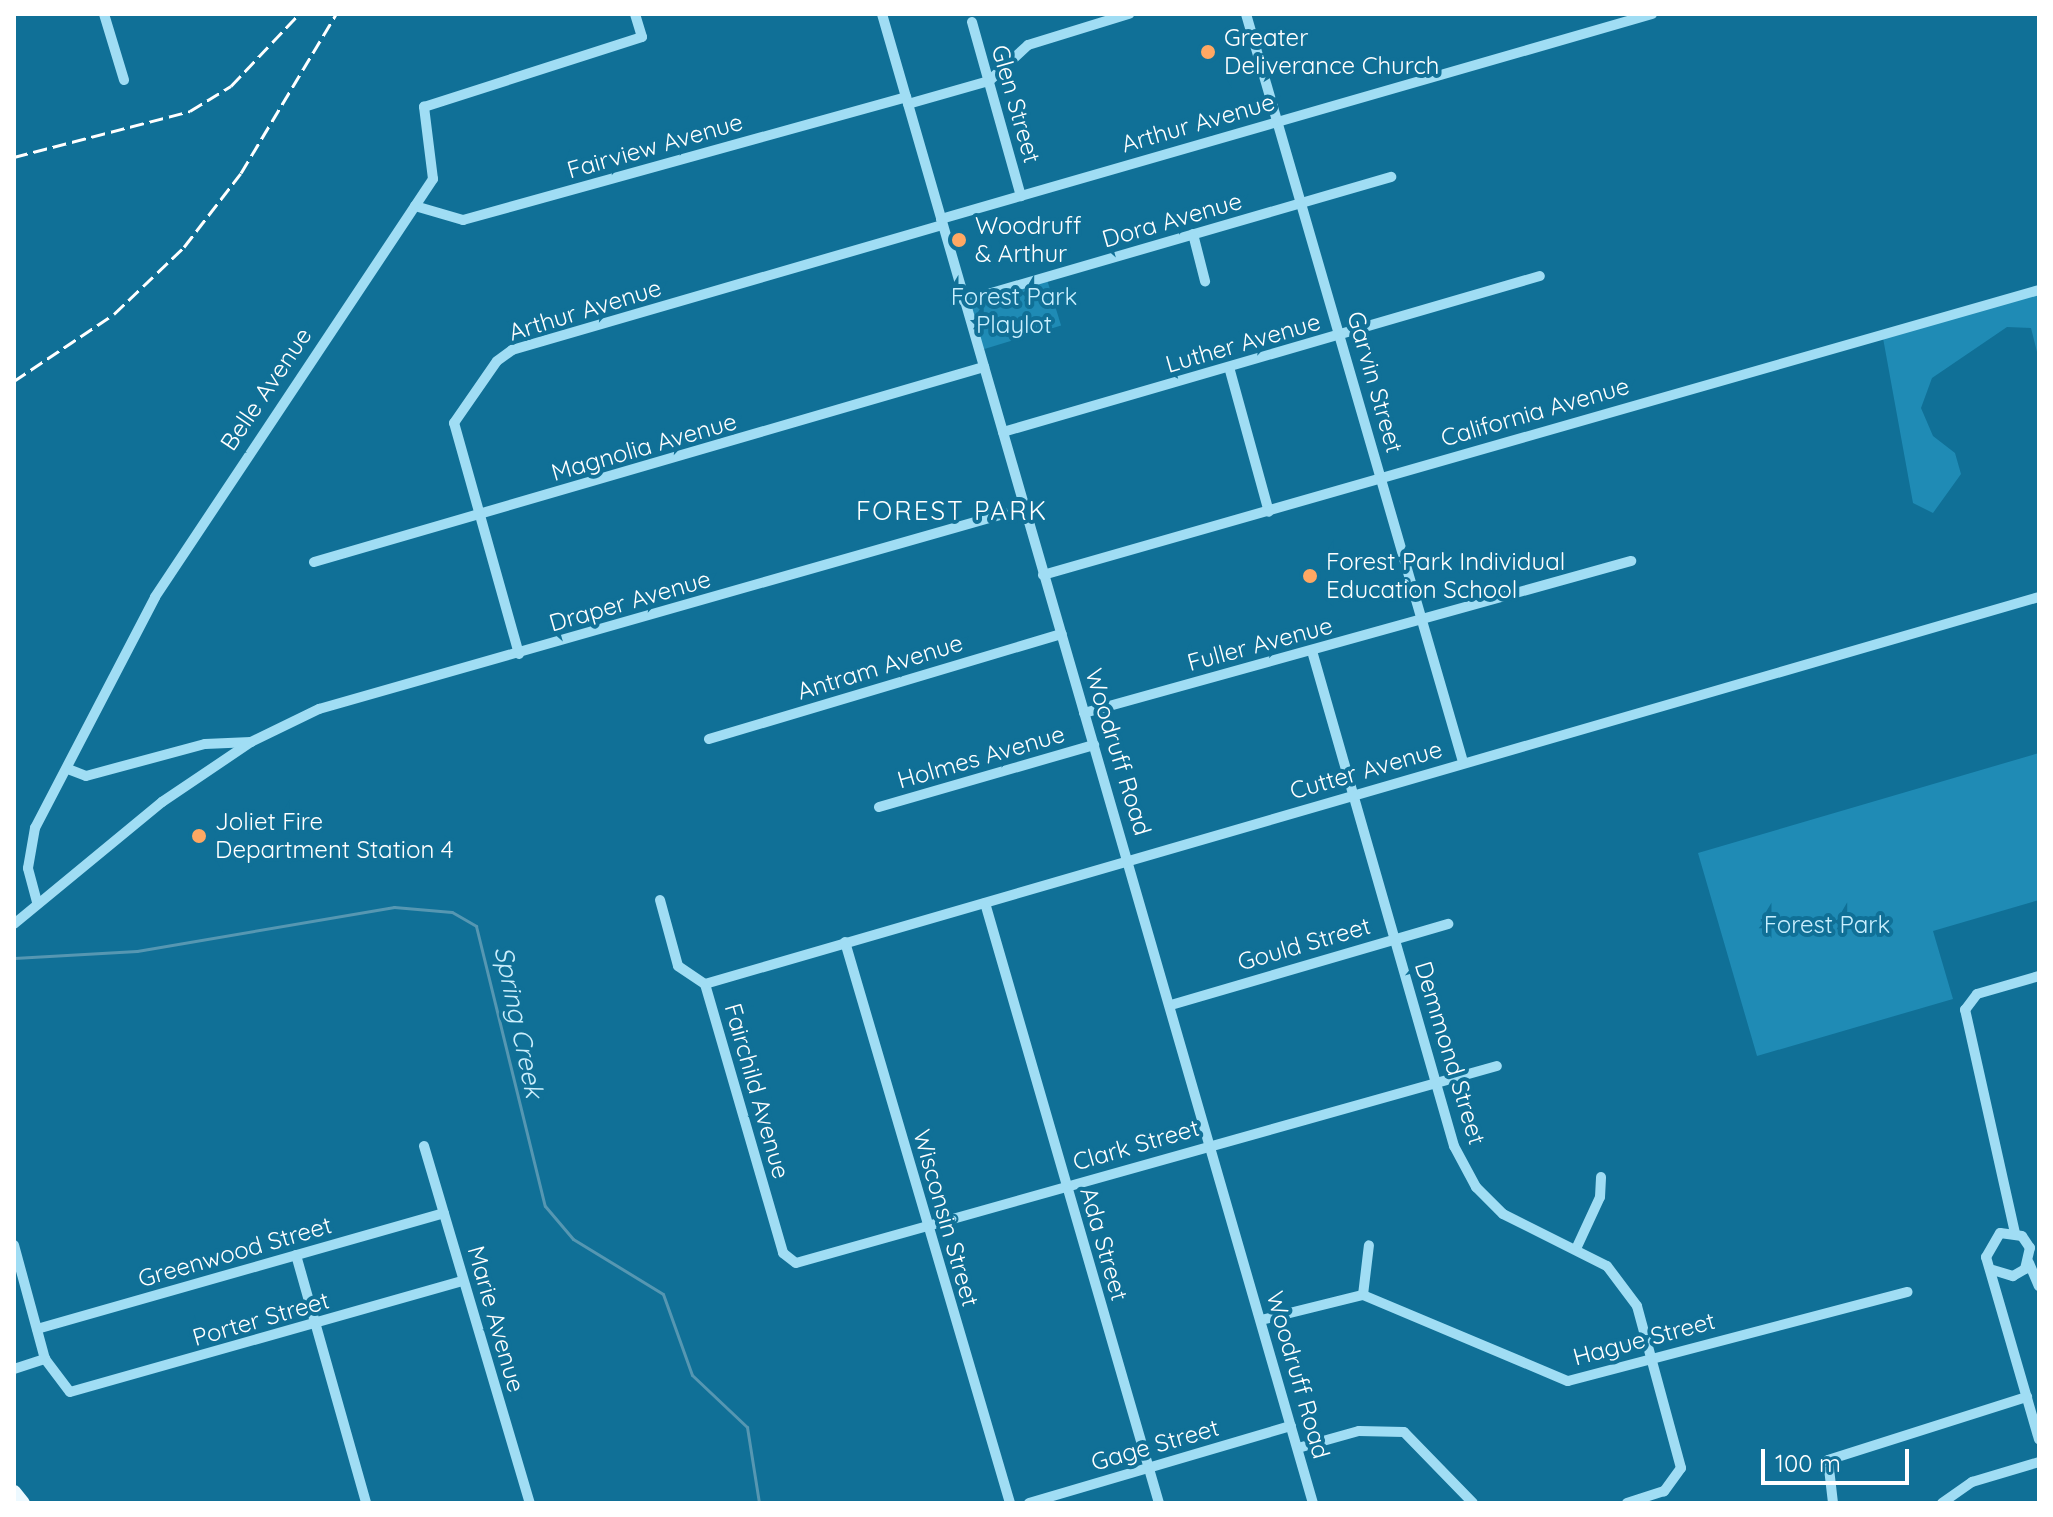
<!DOCTYPE html>
<html>
<head>
<meta charset="utf-8">
<style>
	body { margin:0 }
	#map { position:relative; width:2053px; height:1517px; overflow:hidden; background:#107097; font-family:Quicksand,sans-serif }
	div>[style] { position:absolute }
	[style*='--x'] { left:calc(var(--x)*1px); top:calc(var(--y)*1px); width:calc(var(--w)*1px); rotate:calc(var(--a)*1deg) }
	.green>* { inset:0; background:#1f8bb5; transform-origin:0 0 }
	.stream>* { height:3px; margin:-1.5px; padding:0 1.5px; transform-origin:1.5px; border-radius:1.5px; background:#5697b2 }
	.minor>* { height:10px; margin:-5px; padding:0 5px; transform-origin:5px; border-radius:5px; background:#a0ddf4 }
	.major>* { height:14px; margin:-7px; padding:0 7px; transform-origin:7px; border-radius:7px; background:#edf9ff }
	.rail>* { height:3px; margin-top:-1.5px; transform-origin:0; background:repeating-linear-gradient(90deg,#fff 0 14px,transparent 0 20px) }
	.dots>* { width:22px; height:22px; translate:-50% -50%; box-sizing:border-box; border:4px solid #107097; border-radius:50% }
	span { translate:-50% -50%; white-space:nowrap; text-align:center; line-height:1.15; -webkit-text-stroke:8px #107097; paint-order:stroke }
	.poi-label { font-size:24px; color:#fff }
	.left { translate:0 -50%; text-align:left }
	.street-label { font-size:24px; color:#fff }
	.park-label { font-size:24px; color:#c9effe }
	.neighbourhood-label { font-size:26px; color:#fff; letter-spacing:2px }
	.water-label { font-size:26px; color:#caeefc; font-style:italic }
	.frame { position:absolute; inset:0; border:16px solid #fff; pointer-events:none }
	.scale { position:absolute; left:1761px; top:1449px; width:148px; height:36px; box-sizing:border-box; border:4px solid #fff; border-top:0; padding-left:10px; font-size:24px; line-height:28px; white-space:nowrap; color:#fff; -webkit-text-stroke:6px #107097; paint-order:stroke }
</style>
</head>
<body>
<div id="map">
	<div class="green">
		<i style="left:1045px;top:273px;width:55px;height:81px;rotate:73deg"></i>
		<i style="clip-path:polygon(2039px 294px,2039px 360px,2031px 328px,2007px 327px,1932px 378px,1921px 408px,1933px 436px,1955px 453px,1961px 474px,1933px 513px,1913px 503px,1883px 338px)"></i>
		<i style="clip-path:polygon(2039px 753px,2039px 900px,1933px 931px,1953px 999px,1757px 1056px,1698px 853px)"></i>
	</div>
	<div class="stream">
		<i style="--x:14;--y:958;--w:123;--a:-3.3"></i>
		<i style="--x:137;--y:951;--w:261;--a:-9.7"></i>
		<i style="--x:394;--y:907;--w:58;--a:4.9"></i>
		<i style="--x:452;--y:912;--w:28;--a:30"></i>
		<i style="--x:476;--y:926;--w:288;--a:76.2"></i>
		<i style="--x:545;--y:1206;--w:43;--a:49.7"></i>
		<i style="--x:573;--y:1239;--w:105;--a:31.4"></i>
		<i style="--x:663;--y:1294;--w:86;--a:70.3"></i>
		<i style="--x:692;--y:1375;--w:76;--a:43.4"></i>
		<i style="--x:747;--y:1427;--w:77;--a:81"></i>
	</div>
	<div class="minor">
		<i style="--x:104;--y:14;--w:69;--a:73.1"></i>
		<i style="--x:882;--y:14;--w:1550;--a:73.86"></i>
		<i style="--x:1246;--y:14;--w:779;--a:73.82"></i>
		<i style="--x:972;--y:22;--w:181;--a:74.3"></i>
		<i style="--x:908;--y:104;--w:84;--a:-15.9"></i>
		<i style="--x:989;--y:81;--w:53;--a:-42.7"></i>
		<i style="--x:1028;--y:45;--w:106;--a:-17.1"></i>
		<i style="--x:415;--y:206;--w:50;--a:16.3"></i>
		<i style="--x:463;--y:220;--w:460;--a:-15.5"></i>
		<i style="--x:941;--y:219;--w:740;--a:-16.08"></i>
		<i style="--x:1193;--y:234;--w:49;--a:75.7"></i>
		<i style="--x:964;--y:301;--w:445;--a:-16.2"></i>
		<i style="--x:1229;--y:367;--w:150;--a:74.6"></i>
		<i style="--x:1003;--y:432;--w:559;--a:-16.2"></i>
		<i style="--x:314;--y:562;--w:698;--a:-16.23"></i>
		<i style="--x:1043;--y:575;--w:1036;--a:-15.97"></i>
		<i style="--x:1312;--y:651;--w:515;--a:73.99"></i>
		<i style="--x:1454;--y:1146;--w:47;--a:61.8"></i>
		<i style="--x:1476;--y:1187;--w:38;--a:45"></i>
		<i style="--x:1503;--y:1214;--w:116;--a:26.6"></i>
		<i style="--x:1607;--y:1266;--w:50;--a:53.1"></i>
		<i style="--x:1637;--y:1306;--w:168;--a:74.8"></i>
		<i style="--x:1681;--y:1468;--w:29;--a:126"></i>
		<i style="--x:1664;--y:1491;--w:39;--a:162"></i>
		<i style="--x:519;--y:654;--w:240;--a:-105.7"></i>
		<i style="--x:454;--y:423;--w:75;--a:-55.3"></i>
		<i style="--x:497;--y:361;--w:19;--a:-36"></i>
		<i style="--x:512;--y:350;--w:448;--a:-16.2"></i>
		<i style="--x:1084;--y:713;--w:568;--a:-15.53"></i>
		<i style="--x:709;--y:739;--w:368;--a:-16.6"></i>
		<i style="--x:68;--y:769;--w:19;--a:21"></i>
		<i style="--x:86;--y:776;--w:123;--a:-15.1"></i>
		<i style="--x:205;--y:744;--w:46;--a:-2.5"></i>
		<i style="--x:879;--y:807;--w:224;--a:-16.1"></i>
		<i style="--x:660;--y:900;--w:68;--a:74.7"></i>
		<i style="--x:678;--y:966;--w:32;--a:34"></i>
		<i style="--x:705;--y:984;--w:280;--a:73.8"></i>
		<i style="--x:783;--y:1253;--w:16;--a:38"></i>
		<i style="--x:796;--y:1263;--w:728;--a:-15.7"></i>
		<i style="--x:37;--y:902;--w:35;--a:-105"></i>
		<i style="--x:28;--y:868;--w:41;--a:-80.1"></i>
		<i style="--x:35;--y:828;--w:260;--a:-62.5"></i>
		<i style="--x:155;--y:597;--w:502;--a:-56.37"></i>
		<i style="--x:433;--y:179;--w:73;--a:-97.1"></i>
		<i style="--x:424;--y:107;--w:229;--a:-17.8"></i>
		<i style="--x:642;--y:37;--w:24;--a:-107"></i>
		<i style="--x:985;--y:903;--w:625;--a:73.83"></i>
		<i style="--x:14;--y:924;--w:192;--a:-39.5"></i>
		<i style="--x:162;--y:802;--w:107;--a:-34"></i>
		<i style="--x:251;--y:742;--w:76;--a:-25.9"></i>
		<i style="--x:319;--y:709;--w:733;--a:-15.91"></i>
		<i style="--x:845;--y:942;--w:585;--a:73.61"></i>
		<i style="--x:705;--y:984;--w:1389;--a:-16.18"></i>
		<i style="--x:1171;--y:1005;--w:289;--a:-16.3"></i>
		<i style="--x:424;--y:1146;--w:372;--a:73.5"></i>
		<i style="--x:2015;--y:1233;--w:229;--a:-102.6"></i>
		<i style="--x:1965;--y:1010;--w:20;--a:-53"></i>
		<i style="--x:1977;--y:994;--w:65;--a:-16.2"></i>
		<i style="--x:14;--y:1245;--w:118;--a:74.8"></i>
		<i style="--x:45;--y:1359;--w:41;--a:52.9"></i>
		<i style="--x:70;--y:1392;--w:408;--a:-15.8"></i>
		<i style="--x:1576;--y:1249;--w:57;--a:-65.2"></i>
		<i style="--x:1600;--y:1197;--w:20;--a:-87"></i>
		<i style="--x:296;--y:1255;--w:258;--a:74.2"></i>
		<i style="--x:2029;--y:1263;--w:25;--a:67"></i>
		<i style="--x:1993;--y:1270;--w:21;--a:17"></i>
		<i style="--x:2013;--y:1276;--w:14;--a:-30"></i>
		<i style="--x:2025;--y:1269;--w:22;--a:-77"></i>
		<i style="--x:2030;--y:1248;--w:14;--a:-124"></i>
		<i style="--x:2022;--y:1236;--w:22;--a:-172"></i>
		<i style="--x:2000;--y:1233;--w:28;--a:120"></i>
		<i style="--x:1986;--y:1257;--w:190;--a:73.8"></i>
		<i style="--x:1363;--y:1295;--w:50;--a:-83.2"></i>
		<i style="--x:1261;--y:1320;--w:105;--a:-13.8"></i>
		<i style="--x:1363;--y:1295;--w:222;--a:22.8"></i>
		<i style="--x:1568;--y:1381;--w:351;--a:-14.7"></i>
		<i style="--x:37;--y:1329;--w:423;--a:-15.9"></i>
		<i style="--x:14;--y:1369;--w:33;--a:-18"></i>
		<i style="--x:1298;--y:1448;--w:63;--a:-15.6"></i>
		<i style="--x:1359;--y:1431;--w:45;--a:1.3"></i>
		<i style="--x:1404;--y:1432;--w:99;--a:45.8"></i>
		<i style="--x:1029;--y:1503;--w:273;--a:-16.4"></i>
		<i style="--x:1833;--y:1503;--w:43;--a:-96.6"></i>
		<i style="--x:1828;--y:1460;--w:209;--a:-17.6"></i>
		<i style="--x:1942;--y:1503;--w:37;--a:-35"></i>
		<i style="--x:1972;--y:1482;--w:70;--a:-16.6"></i>
	</div>
	<div class="major">
		<i style="--x:14;--y:1492;--w:14;--a:51"></i>
	</div>
	<div class="rail">
		<i style="--x:14;--y:157;--w:182;--a:-14.6"></i>
		<i style="--x:190;--y:111;--w:48;--a:-31.4"></i>
		<i style="--x:231;--y:86;--w:99;--a:-46.6"></i>
		<i style="--x:14;--y:381;--w:120;--a:-33.8"></i>
		<i style="--x:114;--y:314;--w:97;--a:-43.7"></i>
		<i style="--x:184;--y:247;--w:93;--a:-52.4"></i>
		<i style="--x:241;--y:173;--w:185;--a:-59.1"></i>
	</div>
	<div class="dots">
		<i style="left:1208px;top:52px;background:#ffa863"></i>
		<i style="left:959px;top:240px;background:#ffa863"></i>
		<i style="left:1310px;top:576px;background:#ffa863"></i>
		<i style="left:199px;top:836px;background:#ffa863"></i>
	</div>
	<div class="poi-label">
		<span class="left" style="left:1224px;top:52px">Greater<br>Deliverance Church</span>
		<span class="left" style="left:975px;top:240px">Woodruff<br>&amp; Arthur</span>
		<span class="left" style="left:1326px;top:576px">Forest Park Individual<br>Education School</span>
		<span class="left" style="left:215px;top:836px">Joliet Fire<br>Department Station 4</span>
	</div>
	<div class="street-label">
		<span style="left:1016px;top:104px;rotate:74deg">Glen Street</span>
		<span style="left:1198px;top:123px;rotate:-16deg">Arthur Avenue</span>
		<span style="left:655px;top:146px;rotate:-16deg">Fairview Avenue</span>
		<span style="left:1172px;top:220px;rotate:-16deg">Dora Avenue</span>
		<span style="left:585px;top:310px;rotate:-17deg">Arthur Avenue</span>
		<span style="left:1243px;top:343px;rotate:-16deg">Luther Avenue</span>
		<span style="left:1375px;top:382px;rotate:74deg">Garvin Street</span>
		<span style="left:266px;top:389px;rotate:-56deg">Belle Avenue</span>
		<span style="left:1535px;top:412px;rotate:-16deg">California Avenue</span>
		<span style="left:644px;top:447px;rotate:-16deg">Magnolia Avenue</span>
		<span style="left:630px;top:601px;rotate:-16deg">Draper Avenue</span>
		<span style="left:1260px;top:644px;rotate:-15deg">Fuller Avenue</span>
		<span style="left:880px;top:667px;rotate:-17deg">Antram Avenue</span>
		<span style="left:1118px;top:752px;rotate:73deg">Woodruff Road</span>
		<span style="left:981px;top:757px;rotate:-16deg">Holmes Avenue</span>
		<span style="left:1366px;top:770px;rotate:-16deg">Cutter Avenue</span>
		<span style="left:1304px;top:944px;rotate:-16deg">Gould Street</span>
		<span style="left:1450px;top:1053px;rotate:73deg">Demmond Street</span>
		<span style="left:757px;top:1091px;rotate:74deg">Fairchild Avenue</span>
		<span style="left:1136px;top:1145px;rotate:-16deg">Clark Street</span>
		<span style="left:946px;top:1218px;rotate:74deg">Wisconsin Street</span>
		<span style="left:1104px;top:1244px;rotate:74deg">Ada Street</span>
		<span style="left:235px;top:1252px;rotate:-16deg">Greenwood Street</span>
		<span style="left:261px;top:1319px;rotate:-16deg">Porter Street</span>
		<span style="left:496px;top:1319px;rotate:74deg">Marie Avenue</span>
		<span style="left:1644px;top:1339px;rotate:-15deg">Hague Street</span>
		<span style="left:1298px;top:1375px;rotate:74deg">Woodruff Road</span>
		<span style="left:1155px;top:1445px;rotate:-16deg">Gage Street</span>
	</div>
	<div class="park-label">
		<span style="left:1014px;top:311px">Forest Park<br>Playlot</span>
		<span style="left:1827px;top:925px">Forest Park</span>
	</div>
	<div class="neighbourhood-label">
		<span style="left:952px;top:511px">FOREST PARK</span>
	</div>
	<div class="water-label">
		<span style="left:519px;top:1022px;rotate:78deg">Spring Creek</span>
	</div>
	<div class="frame"></div>
	<div class="scale">100 m</div>
</div>
</body>
</html>
